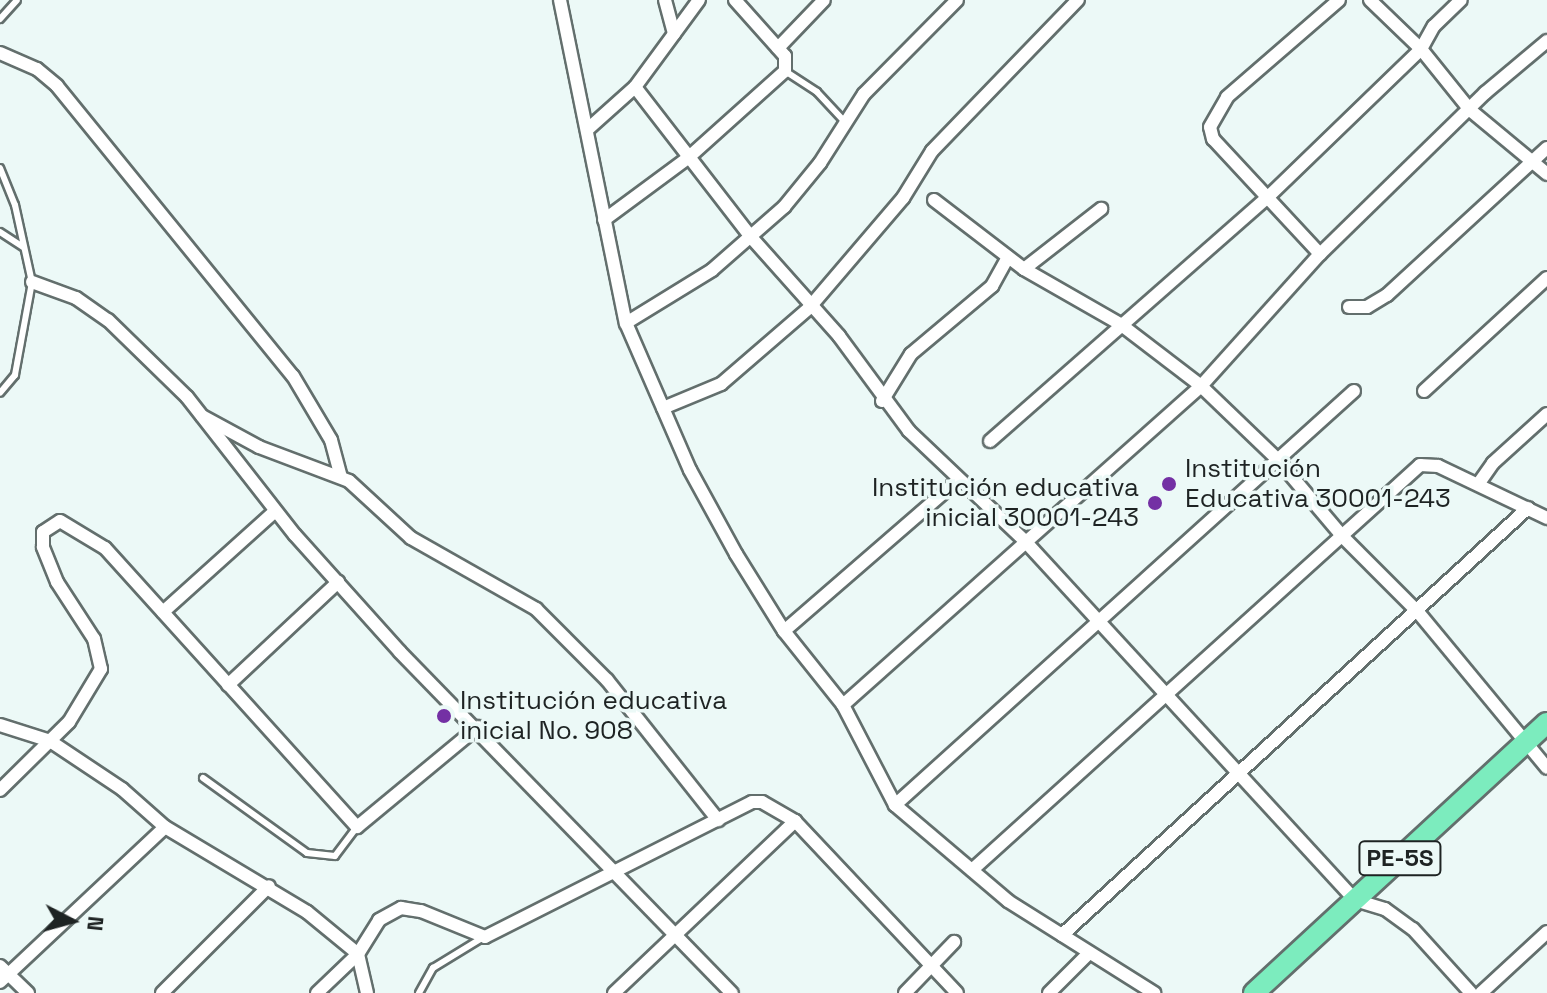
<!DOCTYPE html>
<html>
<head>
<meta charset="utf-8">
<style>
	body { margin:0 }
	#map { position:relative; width:1547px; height:993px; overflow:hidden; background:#ecf9f7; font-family:"Space Grotesk",sans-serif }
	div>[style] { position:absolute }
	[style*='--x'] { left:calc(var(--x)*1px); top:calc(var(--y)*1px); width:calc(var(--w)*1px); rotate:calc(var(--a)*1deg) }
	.roads { filter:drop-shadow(2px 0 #636f6d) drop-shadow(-2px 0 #636f6d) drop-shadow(0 2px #636f6d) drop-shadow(0 -2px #636f6d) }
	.service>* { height:6px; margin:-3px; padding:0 3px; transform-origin:3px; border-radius:3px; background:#fff }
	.minor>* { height:12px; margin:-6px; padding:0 6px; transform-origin:6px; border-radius:6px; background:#fff }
	.trunk>* { height:20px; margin:-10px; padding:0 10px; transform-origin:10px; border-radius:10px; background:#7cecbe }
	.dots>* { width:22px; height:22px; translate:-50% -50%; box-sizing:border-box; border:4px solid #ecf9f7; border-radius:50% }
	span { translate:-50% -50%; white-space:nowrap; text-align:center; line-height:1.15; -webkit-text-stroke:7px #ecf9f7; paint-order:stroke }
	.shield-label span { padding:2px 6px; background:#ecf9f7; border:2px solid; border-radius:6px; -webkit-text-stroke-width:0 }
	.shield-label { font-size:24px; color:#1e2323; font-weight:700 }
	.poi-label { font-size:26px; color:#1e2323 }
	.left { translate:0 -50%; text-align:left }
	.right { translate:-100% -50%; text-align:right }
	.north { position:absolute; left:32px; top:881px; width:80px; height:80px; -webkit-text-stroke:6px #ecf9f7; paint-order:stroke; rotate:96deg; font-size:22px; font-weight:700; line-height:32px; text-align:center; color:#1e2323 }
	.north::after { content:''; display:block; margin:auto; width:28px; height:36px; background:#1e2323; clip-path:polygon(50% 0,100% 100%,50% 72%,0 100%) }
</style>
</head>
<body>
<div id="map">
	<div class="roads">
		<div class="service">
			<i style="--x:0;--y:19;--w:25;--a:-48"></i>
			<i style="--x:785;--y:71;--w:38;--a:33"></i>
			<i style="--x:817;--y:92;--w:41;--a:47"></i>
			<i style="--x:0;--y:168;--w:40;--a:68"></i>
			<i style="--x:15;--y:205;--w:79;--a:77.6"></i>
			<i style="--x:32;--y:282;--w:95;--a:100.4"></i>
			<i style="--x:15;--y:375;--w:23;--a:130"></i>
			<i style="--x:0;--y:232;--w:27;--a:33"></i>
			<i style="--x:203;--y:778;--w:128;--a:35.8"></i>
			<i style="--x:307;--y:853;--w:28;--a:6"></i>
			<i style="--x:335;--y:856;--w:36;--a:-53"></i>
			<i style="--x:419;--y:993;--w:29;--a:-61"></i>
			<i style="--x:433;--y:968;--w:57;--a:-31.5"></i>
		</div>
		<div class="minor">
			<i style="--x:560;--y:0;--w:330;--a:78.5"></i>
			<i style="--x:626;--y:323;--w:160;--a:66.5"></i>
			<i style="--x:690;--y:470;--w:96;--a:61.3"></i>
			<i style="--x:736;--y:554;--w:91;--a:58.1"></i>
			<i style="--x:784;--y:631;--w:95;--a:51.4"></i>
			<i style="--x:843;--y:705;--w:113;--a:62.5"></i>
			<i style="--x:895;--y:805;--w:148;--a:40.3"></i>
			<i style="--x:1008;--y:901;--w:173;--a:32.2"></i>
			<i style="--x:665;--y:0;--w:35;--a:75"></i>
			<i style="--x:1370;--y:0;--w:71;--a:43.9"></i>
			<i style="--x:1421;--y:49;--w:78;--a:51.2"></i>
			<i style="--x:1470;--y:110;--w:100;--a:39.7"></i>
			<i style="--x:778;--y:48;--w:66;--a:-46.2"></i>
			<i style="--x:0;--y:53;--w:40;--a:23.4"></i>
			<i style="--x:37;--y:69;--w:26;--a:40"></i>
			<i style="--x:57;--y:86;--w:374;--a:50.9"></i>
			<i style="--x:293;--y:376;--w:74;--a:59.3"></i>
			<i style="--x:331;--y:440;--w:38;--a:75"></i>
			<i style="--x:635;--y:87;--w:188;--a:52.3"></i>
			<i style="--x:750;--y:236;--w:134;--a:48.3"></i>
			<i style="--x:839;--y:336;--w:118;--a:53.6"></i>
			<i style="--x:909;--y:431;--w:158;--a:43.5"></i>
			<i style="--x:1024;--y:540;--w:489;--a:47.4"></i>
			<i style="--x:1355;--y:900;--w:31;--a:17"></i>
			<i style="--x:1385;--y:909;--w:34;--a:36"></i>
			<i style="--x:1413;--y:929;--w:86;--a:47.8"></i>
			<i style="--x:588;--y:129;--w:63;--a:-41.8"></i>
			<i style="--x:635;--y:87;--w:108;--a:-53.7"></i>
			<i style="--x:934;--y:200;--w:113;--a:37.5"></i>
			<i style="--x:1024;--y:269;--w:111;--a:29.8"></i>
			<i style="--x:1120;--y:324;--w:102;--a:37.4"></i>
			<i style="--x:1201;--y:386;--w:105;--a:43.8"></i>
			<i style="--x:1277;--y:459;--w:101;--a:49.8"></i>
			<i style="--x:1342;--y:536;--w:107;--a:45"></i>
			<i style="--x:1418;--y:612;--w:202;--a:50.4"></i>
			<i style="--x:604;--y:220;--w:106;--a:-36.5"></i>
			<i style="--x:689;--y:157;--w:129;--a:-41.9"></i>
			<i style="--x:785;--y:71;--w:15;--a:-90"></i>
			<i style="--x:785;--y:56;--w:75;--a:-131.8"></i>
			<i style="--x:1320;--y:254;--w:157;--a:-132.9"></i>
			<i style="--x:1213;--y:139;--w:12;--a:-104"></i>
			<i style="--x:1210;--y:127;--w:34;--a:-60"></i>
			<i style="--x:1227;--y:97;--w:148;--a:-40.9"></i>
			<i style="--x:1024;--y:269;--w:98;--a:-37.9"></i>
			<i style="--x:32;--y:282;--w:47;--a:20"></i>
			<i style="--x:76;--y:298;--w:39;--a:35"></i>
			<i style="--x:108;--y:320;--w:110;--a:44.3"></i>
			<i style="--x:187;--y:397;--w:175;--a:52"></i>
			<i style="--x:295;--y:535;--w:157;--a:48.1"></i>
			<i style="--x:400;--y:652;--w:476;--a:45.8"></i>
			<i style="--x:1349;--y:307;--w:18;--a:0"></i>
			<i style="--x:1367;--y:307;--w:23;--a:-31"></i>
			<i style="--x:1387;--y:295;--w:217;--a:-42.6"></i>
			<i style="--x:626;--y:323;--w:101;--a:-31.6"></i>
			<i style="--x:712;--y:270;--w:96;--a:-41.2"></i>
			<i style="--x:784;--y:207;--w:57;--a:-50.7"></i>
			<i style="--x:820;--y:163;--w:82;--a:-57.5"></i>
			<i style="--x:864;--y:94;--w:132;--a:-45.3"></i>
			<i style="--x:1424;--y:391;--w:167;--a:-42.6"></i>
			<i style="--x:882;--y:401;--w:55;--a:-58.3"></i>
			<i style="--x:911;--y:354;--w:106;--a:-40"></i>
			<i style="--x:992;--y:286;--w:33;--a:-61"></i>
			<i style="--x:663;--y:408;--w:63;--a:-22.5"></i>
			<i style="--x:721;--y:384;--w:116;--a:-40.8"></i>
			<i style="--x:809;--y:308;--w:145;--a:-49.5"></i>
			<i style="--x:903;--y:198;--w:55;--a:-58.3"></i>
			<i style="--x:932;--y:151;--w:210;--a:-46"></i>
			<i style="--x:202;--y:416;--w:65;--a:28.5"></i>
			<i style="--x:259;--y:447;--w:96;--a:20.7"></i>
			<i style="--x:349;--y:481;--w:84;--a:42.6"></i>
			<i style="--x:411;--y:538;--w:144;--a:29.6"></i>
			<i style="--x:536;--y:609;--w:100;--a:45"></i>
			<i style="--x:607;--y:680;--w:179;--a:51.6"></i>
			<i style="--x:990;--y:441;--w:371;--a:-41.3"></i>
			<i style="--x:1269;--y:196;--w:211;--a:-44"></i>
			<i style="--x:1421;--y:49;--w:26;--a:-61"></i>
			<i style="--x:1434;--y:26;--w:37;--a:-44"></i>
			<i style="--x:1479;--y:483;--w:24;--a:-55"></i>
			<i style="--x:1493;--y:463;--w:73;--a:-42.2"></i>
			<i style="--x:163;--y:612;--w:151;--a:-42"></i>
			<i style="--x:784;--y:631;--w:229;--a:-40.9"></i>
			<i style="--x:228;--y:685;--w:151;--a:-43.1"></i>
			<i style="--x:843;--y:705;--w:480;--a:-41.7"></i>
			<i style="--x:1201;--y:386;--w:178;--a:-48"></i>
			<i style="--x:1320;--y:254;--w:231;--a:-44.3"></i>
			<i style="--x:1485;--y:93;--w:81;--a:-40"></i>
			<i style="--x:0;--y:725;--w:52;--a:17.7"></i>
			<i style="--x:50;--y:741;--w:87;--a:33.7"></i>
			<i style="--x:122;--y:789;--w:57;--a:41.5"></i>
			<i style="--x:165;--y:827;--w:165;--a:30.9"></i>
			<i style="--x:307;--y:912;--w:66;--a:39.5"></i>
			<i style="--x:358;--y:954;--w:40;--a:77"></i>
			<i style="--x:0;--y:790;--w:97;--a:-44.6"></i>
			<i style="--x:69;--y:722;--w:62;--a:-58.9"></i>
			<i style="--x:101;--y:669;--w:31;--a:-103"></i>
			<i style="--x:94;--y:639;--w:68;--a:-123"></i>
			<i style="--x:57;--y:582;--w:38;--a:-112"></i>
			<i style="--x:43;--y:547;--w:15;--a:-90"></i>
			<i style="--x:43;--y:532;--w:20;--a:-33"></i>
			<i style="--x:60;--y:521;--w:52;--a:31"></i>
			<i style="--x:105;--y:548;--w:376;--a:47.9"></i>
			<i style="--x:357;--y:827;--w:157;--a:-39.6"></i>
			<i style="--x:895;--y:805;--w:618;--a:-42.05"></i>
			<i style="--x:972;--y:870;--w:604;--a:-42.11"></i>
			<i style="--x:1420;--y:465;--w:18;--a:3"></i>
			<i style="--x:1438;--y:466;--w:121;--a:25.5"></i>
			<i style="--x:1062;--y:935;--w:632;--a:-42.5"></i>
			<i style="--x:0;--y:966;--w:39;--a:44"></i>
			<i style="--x:0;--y:982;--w:226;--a:-43.2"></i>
			<i style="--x:162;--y:993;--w:151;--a:-45"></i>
			<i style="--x:317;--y:993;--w:57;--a:-43.6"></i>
			<i style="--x:358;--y:954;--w:40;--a:-58"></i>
			<i style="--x:379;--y:920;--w:25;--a:-29"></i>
			<i style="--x:401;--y:908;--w:20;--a:9"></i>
			<i style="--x:421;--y:911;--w:69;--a:22.1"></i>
			<i style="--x:485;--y:937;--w:299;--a:-26.8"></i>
			<i style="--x:752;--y:802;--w:10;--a:0"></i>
			<i style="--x:762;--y:802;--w:38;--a:30"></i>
			<i style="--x:795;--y:821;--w:236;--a:46.7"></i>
			<i style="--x:614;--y:993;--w:250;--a:-43.5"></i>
			<i style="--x:905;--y:993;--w:71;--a:-46.1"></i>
			<i style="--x:1049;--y:993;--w:57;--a:-45"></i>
			<i style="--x:1481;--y:993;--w:90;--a:-42.7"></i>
		</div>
		<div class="trunk">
			<i style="--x:1254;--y:993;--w:398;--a:-42.7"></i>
		</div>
	</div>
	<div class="dots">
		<i style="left:1169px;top:484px;background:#7430a4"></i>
		<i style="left:1155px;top:503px;background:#7430a4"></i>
		<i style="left:444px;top:716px;background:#7430a4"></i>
	</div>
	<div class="shield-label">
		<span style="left:1400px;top:858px">PE-5S</span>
	</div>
	<div class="poi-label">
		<span class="left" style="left:1185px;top:484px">Institución<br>Educativa 30001-243</span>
		<span class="right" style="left:1139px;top:503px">Institución educativa<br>inicial 30001-243</span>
		<span class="left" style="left:460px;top:716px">Institución educativa<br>inicial No. 908</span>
	</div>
	<div class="north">N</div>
</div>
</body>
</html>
